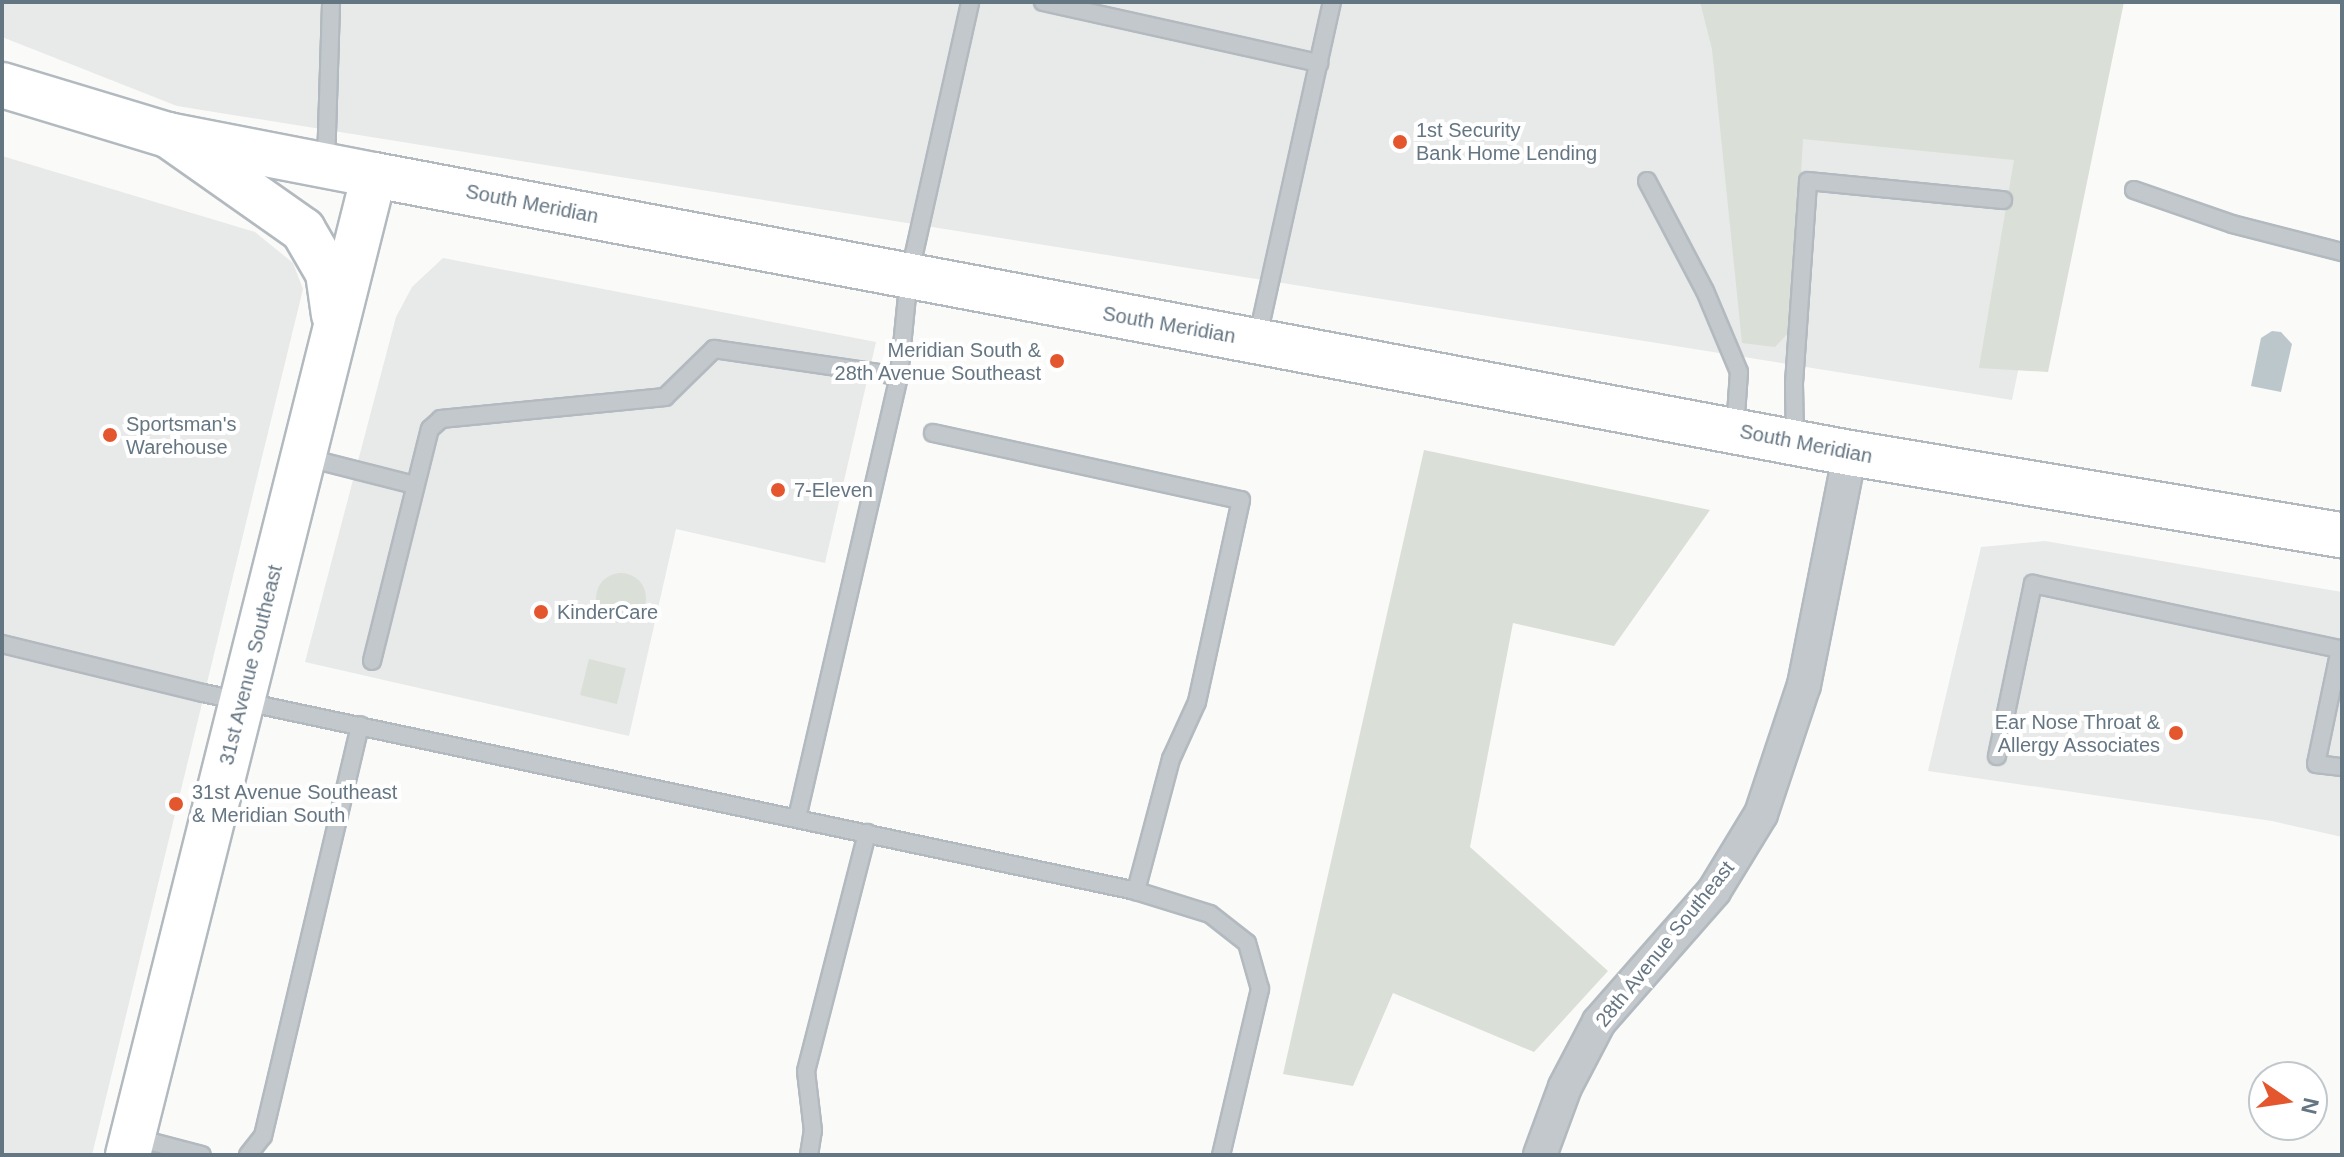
<!DOCTYPE html>
<html>
<head>
<meta charset="utf-8">
<style>
	body { margin:0 }
	#map { position:relative; width:2344px; height:1157px; overflow:hidden; background:#fafaf8; font-family:Helvetica,sans-serif }
	div>[style] { position:absolute }
	[style*='--x'] { left:calc(var(--x)*1px); top:calc(var(--y)*1px); width:calc(var(--w)*1px); rotate:calc(var(--a)*1deg) }
	.built>* { inset:0; background:#e8e9e9 }
	.green>* { inset:0; background:#dadfd7; transform-origin:0 0 }
	.round { border-radius:50% }
	.water>* { inset:0; background:#bbc7cb }
	.roads { filter:drop-shadow(2px 0 #b3babf) drop-shadow(-2px 0 #b3babf) drop-shadow(0 2px #b3babf) drop-shadow(0 -2px #b3babf) }
	.lane>* { height:16px; margin:-8px; padding:0 8px; transform-origin:8px; border-radius:8px; background:#c3c8cc }
	.street>* { height:32px; margin:-16px; padding:0 16px; transform-origin:16px; border-radius:16px; background:#c3c8cc }
	.secondary>* { height:44px; margin:-22px; padding:0 22px; transform-origin:22px; border-radius:22px; background:#fff }
	.primary>* { height:44px; margin:-22px; padding:0 22px; transform-origin:22px; border-radius:22px; background:#fff }
	.dots>* { width:22px; height:22px; translate:-50% -50%; box-sizing:border-box; border:4px solid #fff; border-radius:50% }
	span { translate:-50% -50%; white-space:nowrap; text-align:center; line-height:1.15; -webkit-text-stroke:8px #fff; paint-order:stroke }
	.poi-label { font-size:20px; color:#657683 }
	.left { translate:0 -50%; text-align:left }
	.right { translate:-100% -50%; text-align:right }
	.street-label { font-size:20px; color:#657683 }
	.frame { position:absolute; inset:0; border:4px solid #657683; pointer-events:none }
	.north { position:absolute; left:2248px; top:1061px; width:80px; height:80px; box-sizing:border-box; background:#fff; border:2px solid #c1c8cd; border-radius:50%; rotate:103deg; font-size:22px; font-weight:700; line-height:32px; text-align:center; color:#657683 }
	.north::after { content:''; display:block; margin:auto; width:28px; height:36px; background:#e4572e; clip-path:polygon(50% 0,100% 100%,50% 72%,0 100%) }
</style>
</head>
<body>
<div id="map">
	<div class="built">
		<i style="clip-path:polygon(2px 2px,2094px 2px,2012px 400px,177px 106px,2px 37px)"></i>
		<i style="clip-path:polygon(2px 156px,255px 232px,293px 263px,303px 289px,92px 1155px,2px 1155px)"></i>
		<i style="clip-path:polygon(443px 258px,876px 342px,825px 563px,676px 529px,629px 736px,305px 662px,396px 317px,412px 287px)"></i>
		<i style="clip-path:polygon(2045px 541px,2342px 592px,2342px 837px,2272px 821px,1928px 771px,1981px 547px)"></i>
	</div>
	<div class="green">
		<i style="clip-path:polygon(1700px 2px,2124px 2px,2048px 372px,1979px 368px,2014px 160px,1803px 139px,1792px 329px,1775px 347px,1742px 343px,1712px 49px)"></i>
		<i style="clip-path:polygon(1424px 450px,1710px 510px,1614px 646px,1513px 623px,1470px 847px,1608px 971px,1534px 1052px,1393px 993px,1353px 1086px,1283px 1074px)"></i>
		<i class="round" style="left:596px;top:573px;width:50px;height:50px"></i>
		<i style="left:589px;top:659px;width:38px;height:37px;rotate:14deg"></i>
	</div>
	<div class="water">
		<i style="clip-path:polygon(2272px 331px,2281px 332px,2292px 344px,2281px 392px,2251px 386px,2261px 338px)"></i>
	</div>
	<div class="roads">
		<div class="lane">
			<i style="--x:1043;--y:2;--w:283;--a:12.5"></i>
			<i style="--x:326;--y:164;--w:162;--a:-88.2"></i>
			<i style="--x:1647;--y:181;--w:124;--a:62.2"></i>
			<i style="--x:1705;--y:291;--w:88;--a:67.2"></i>
			<i style="--x:1739;--y:372;--w:57;--a:94"></i>
			<i style="--x:2134;--y:190;--w:104;--a:19.1"></i>
			<i style="--x:2232;--y:224;--w:114;--a:14.3"></i>
			<i style="--x:1257;--y:340;--w:346;--a:-77.5"></i>
			<i style="--x:933;--y:433;--w:315;--a:12.3"></i>
			<i style="--x:1241;--y:500;--w:207;--a:102.3"></i>
			<i style="--x:1197;--y:702;--w:63;--a:114.5"></i>
			<i style="--x:1171;--y:759;--w:137;--a:104.9"></i>
			<i style="--x:1795;--y:442;--w:59;--a:-91"></i>
			<i style="--x:1794;--y:383;--w:202;--a:-86"></i>
			<i style="--x:1808;--y:181;--w:196;--a:5.6"></i>
			<i style="--x:304;--y:457;--w:114;--a:14.2"></i>
			<i style="--x:2;--y:644;--w:207;--a:13.7"></i>
			<i style="--x:203;--y:693;--w:954;--a:11.98"></i>
			<i style="--x:1136;--y:891;--w:77;--a:17.3"></i>
			<i style="--x:1210;--y:914;--w:47;--a:38.1"></i>
			<i style="--x:1247;--y:943;--w:48;--a:74.2"></i>
			<i style="--x:1260;--y:989;--w:171;--a:103.2"></i>
			<i style="--x:372;--y:661;--w:239;--a:-76"></i>
			<i style="--x:430;--y:429;--w:15;--a:-42"></i>
			<i style="--x:441;--y:419;--w:225;--a:-5.6"></i>
			<i style="--x:665;--y:397;--w:69;--a:-44.4"></i>
			<i style="--x:714;--y:349;--w:187;--a:8.3"></i>
			<i style="--x:1997;--y:756;--w:176;--a:-78.2"></i>
			<i style="--x:2033;--y:584;--w:314;--a:12"></i>
			<i style="--x:2340;--y:649;--w:117;--a:101.8"></i>
			<i style="--x:2316;--y:764;--w:26;--a:7"></i>
			<i style="--x:797;--y:818;--w:454;--a:-77"></i>
			<i style="--x:899;--y:376;--w:100;--a:-84.3"></i>
			<i style="--x:909;--y:276;--w:281;--a:-77.4"></i>
			<i style="--x:133;--y:1137;--w:71;--a:14.6"></i>
			<i style="--x:248;--y:1155;--w:24;--a:-52"></i>
			<i style="--x:263;--y:1136;--w:422;--a:-76.7"></i>
			<i style="--x:809;--y:1155;--w:24;--a:-81"></i>
			<i style="--x:813;--y:1131;--w:60;--a:-96.7"></i>
			<i style="--x:806;--y:1071;--w:246;--a:-75.6"></i>
		</div>
		<div class="street">
			<i style="--x:1540;--y:1155;--w:72;--a:-69.8"></i>
			<i style="--x:1565;--y:1087;--w:73;--a:-62.4"></i>
			<i style="--x:1599;--y:1022;--w:174;--a:-48.7"></i>
			<i style="--x:1714;--y:891;--w:90;--a:-58.6"></i>
			<i style="--x:1761;--y:814;--w:136;--a:-71.6"></i>
			<i style="--x:1804;--y:685;--w:237;--a:-78.8"></i>
		</div>
		<div class="secondary">
			<i style="--x:168;--y:135;--w:165;--a:35.1"></i>
			<i style="--x:303;--y:230;--w:50;--a:59.8"></i>
			<i style="--x:328;--y:273;--w:42;--a:81.9"></i>
			<i style="--x:128;--y:1155;--w:1010;--a:-75.91"></i>
		</div>
		<div class="primary">
			<i style="--x:2;--y:85;--w:173;--a:16.8"></i>
			<i style="--x:168;--y:135;--w:210;--a:11"></i>
			<i style="--x:374;--y:175;--w:1502;--a:10.67"></i>
			<i style="--x:1850;--y:453;--w:499;--a:9.5"></i>
		</div>
	</div>
	<div class="dots">
		<i style="left:1400px;top:142px;background:#e4572e"></i>
		<i style="left:1057px;top:361px;background:#e4572e"></i>
		<i style="left:110px;top:435px;background:#e4572e"></i>
		<i style="left:778px;top:490px;background:#e4572e"></i>
		<i style="left:541px;top:612px;background:#e4572e"></i>
		<i style="left:2176px;top:733px;background:#e4572e"></i>
		<i style="left:176px;top:804px;background:#e4572e"></i>
	</div>
	<div class="poi-label">
		<span class="left" style="left:1416px;top:142px">1st Security<br>Bank Home Lending</span>
		<span class="right" style="left:1041px;top:362px">Meridian South &amp;<br>28th Avenue Southeast</span>
		<span class="left" style="left:126px;top:436px">Sportsman's<br>Warehouse</span>
		<span class="left" style="left:794px;top:490px">7-Eleven</span>
		<span class="left" style="left:557px;top:612px">KinderCare</span>
		<span class="right" style="left:2160px;top:734px">Ear Nose Throat &amp;<br>Allergy Associates</span>
		<span class="left" style="left:192px;top:804px">31st Avenue Southeast<br>&amp; Meridian South</span>
	</div>
	<div class="street-label">
		<span style="left:532px;top:204px;rotate:11deg">South Meridian</span>
		<span style="left:1169px;top:325px;rotate:10deg">South Meridian</span>
		<span style="left:1806px;top:444px;rotate:11deg">South Meridian</span>
		<span style="left:251px;top:665px;rotate:-76deg">31st Avenue Southeast</span>
		<span style="left:1665px;top:944px;rotate:-51deg">28th Avenue Southeast</span>
	</div>
	<div class="frame"></div>
	<div class="north">N</div>
</div>
</body>
</html>
